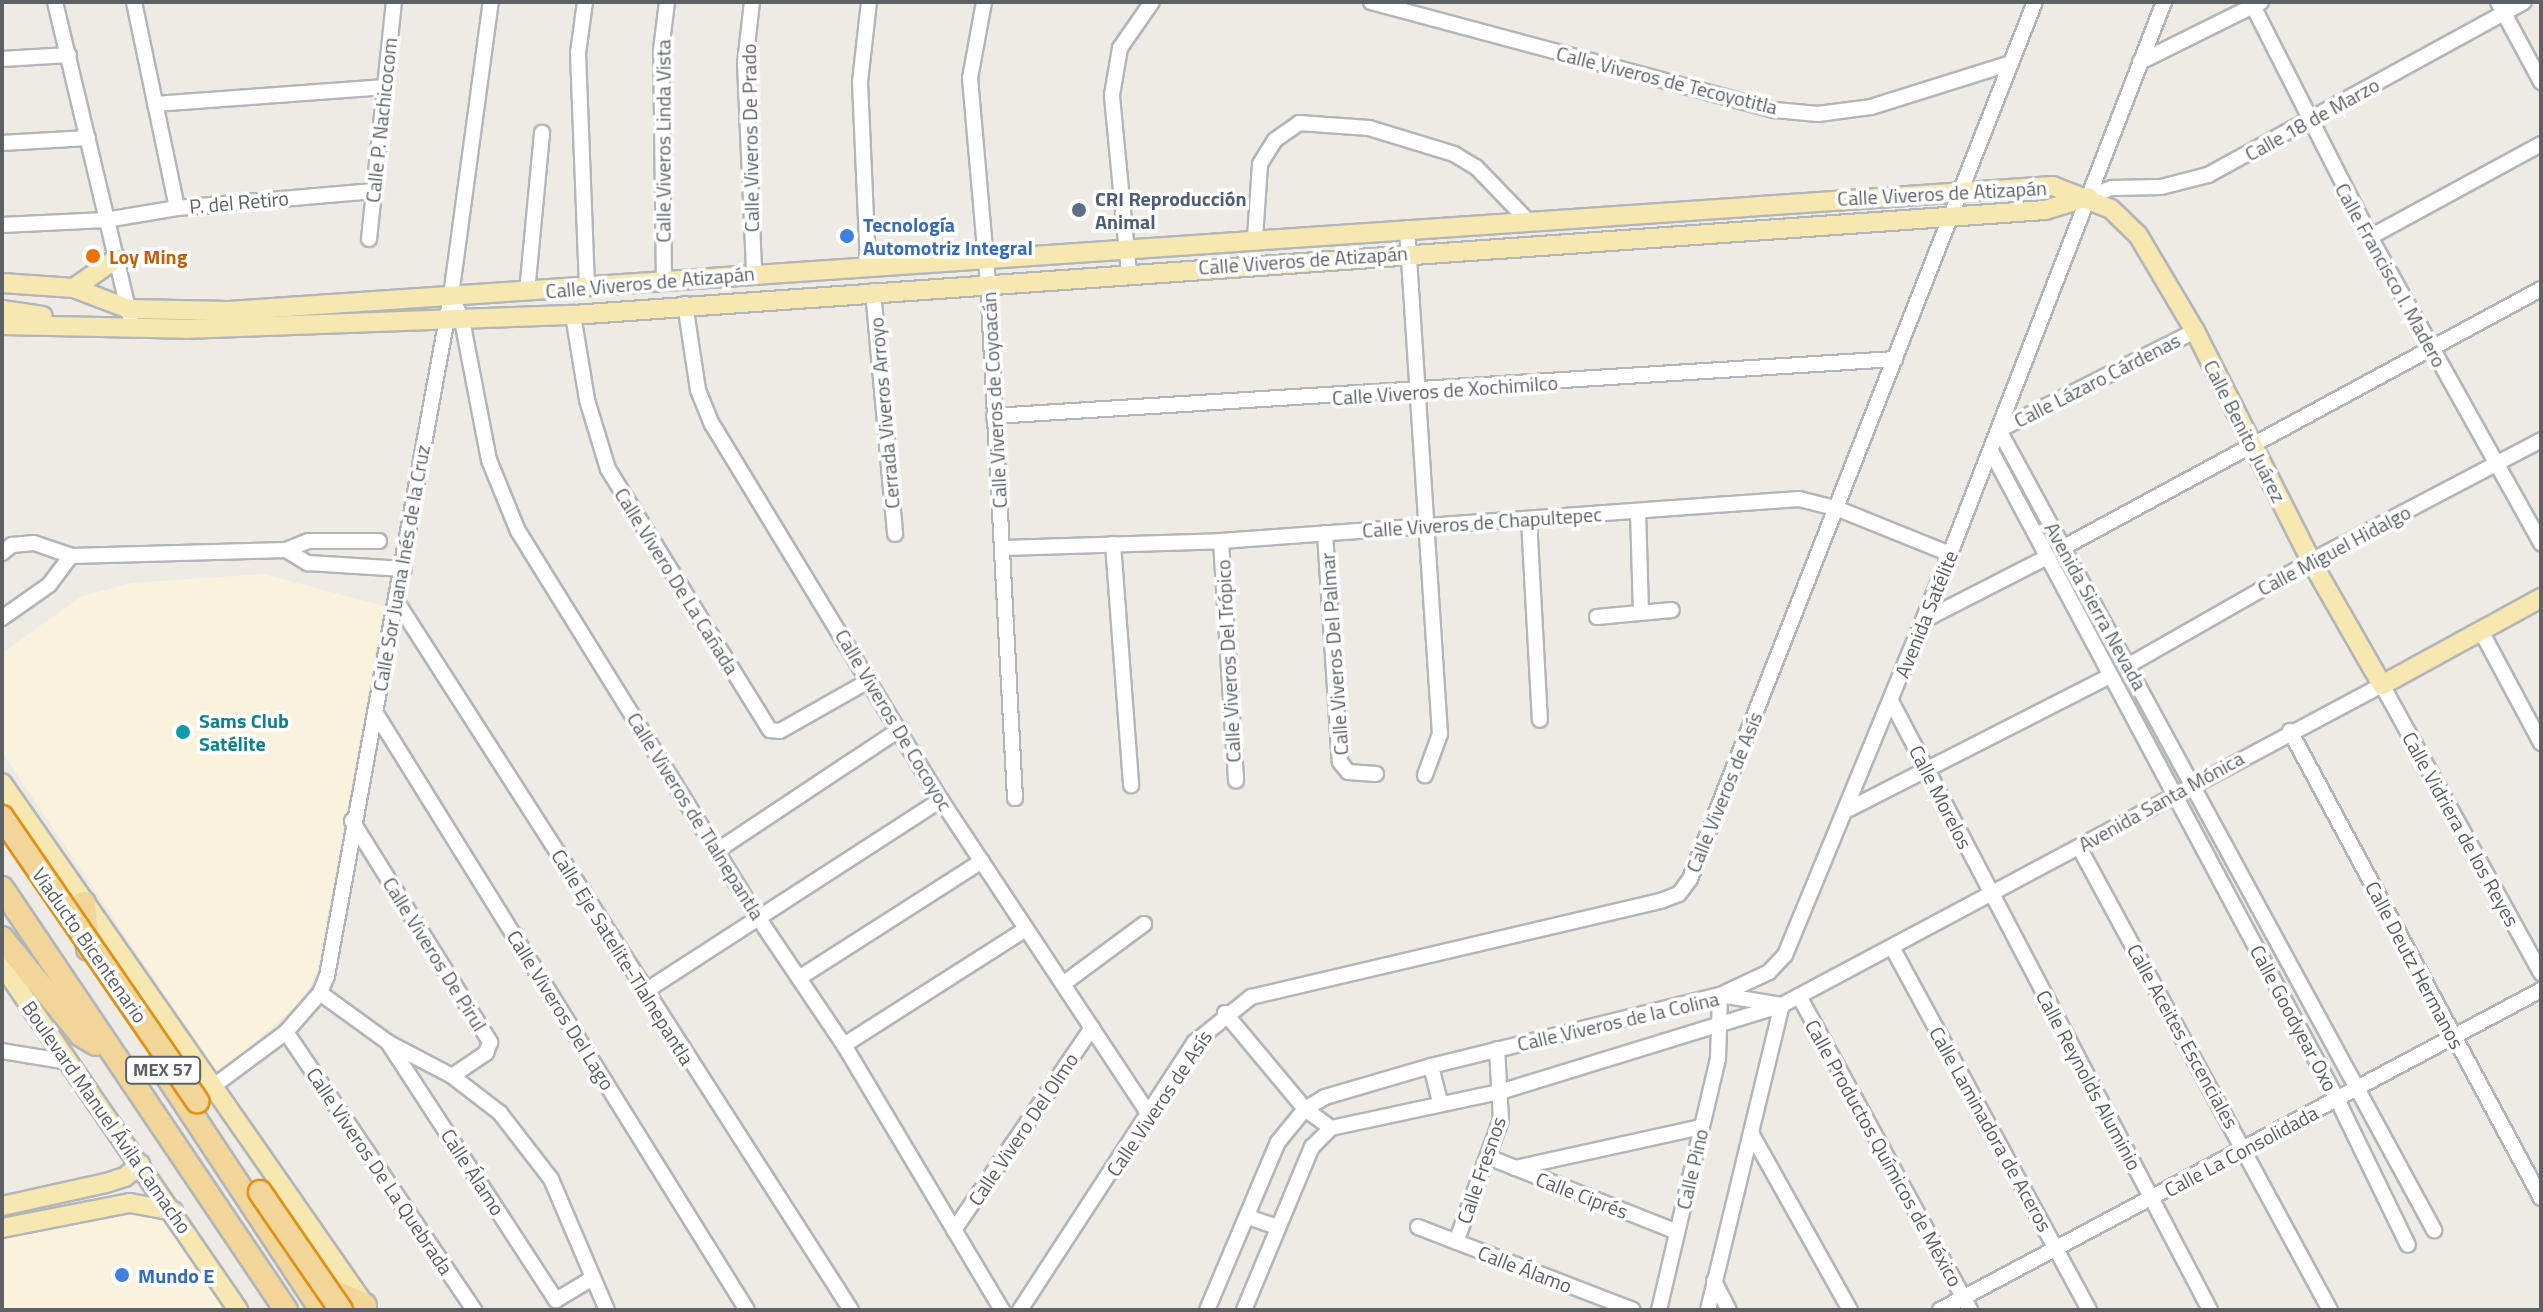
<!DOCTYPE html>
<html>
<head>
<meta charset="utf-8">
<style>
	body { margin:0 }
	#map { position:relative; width:2543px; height:1312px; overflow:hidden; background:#eeebe5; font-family:"Titillium Web",sans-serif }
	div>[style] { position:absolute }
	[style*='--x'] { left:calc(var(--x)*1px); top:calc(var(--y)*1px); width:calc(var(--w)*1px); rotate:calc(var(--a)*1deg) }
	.commercial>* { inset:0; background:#fbf2de }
	.roads { filter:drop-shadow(2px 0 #b3b6b9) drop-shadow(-2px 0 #b3b6b9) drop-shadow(0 2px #b3b6b9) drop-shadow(0 -2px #b3b6b9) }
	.minor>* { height:14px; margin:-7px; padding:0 7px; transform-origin:7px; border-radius:7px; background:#fff }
	.major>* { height:18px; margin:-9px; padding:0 9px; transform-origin:9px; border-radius:9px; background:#f7e7b1 }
	.highway>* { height:22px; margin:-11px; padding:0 11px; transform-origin:11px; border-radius:11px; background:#f2d598 }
	.bridges { filter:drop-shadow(2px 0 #dd9117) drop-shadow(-2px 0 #dd9117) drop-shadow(0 2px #dd9117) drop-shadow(0 -2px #dd9117) }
	.highway-bridge>* { height:22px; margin:-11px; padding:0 11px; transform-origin:11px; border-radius:11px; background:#f2d598 }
	.dots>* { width:22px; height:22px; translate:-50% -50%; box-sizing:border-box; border:4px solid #fff; border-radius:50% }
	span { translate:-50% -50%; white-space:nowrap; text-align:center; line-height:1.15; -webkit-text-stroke:7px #fff; paint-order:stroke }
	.shield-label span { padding:2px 6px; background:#fff; border:2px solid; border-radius:6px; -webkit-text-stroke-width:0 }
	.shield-label { font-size:18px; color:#5d6164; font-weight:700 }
	.street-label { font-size:20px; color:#5d6164 }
	.service-label { font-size:20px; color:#4e5e75; font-weight:700 }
	.left { translate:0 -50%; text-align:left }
	.shop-label { font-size:20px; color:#366cbe; font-weight:700 }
	.food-label { font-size:20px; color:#c56008; font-weight:700 }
	.culture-label { font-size:20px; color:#0d838f; font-weight:700 }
	.frame { position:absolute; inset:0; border:4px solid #5d6164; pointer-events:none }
</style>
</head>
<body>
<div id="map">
	<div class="commercial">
		<i style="clip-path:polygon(263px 574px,384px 606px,317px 972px,302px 1000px,219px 1075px,2px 752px,2px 653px,82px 596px,132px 583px)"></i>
		<i style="clip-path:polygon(95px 1211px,173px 1211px,238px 1310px,2px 1310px,2px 1228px)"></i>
	</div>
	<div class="roads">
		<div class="minor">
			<i style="--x:55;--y:2;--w:324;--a:76.6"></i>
			<i style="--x:134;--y:2;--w:210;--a:78.2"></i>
			<i style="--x:585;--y:2;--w:51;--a:97.8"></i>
			<i style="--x:578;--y:53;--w:233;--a:87.8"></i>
			<i style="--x:752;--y:2;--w:61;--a:96.5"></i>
			<i style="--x:745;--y:63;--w:210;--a:87.5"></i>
			<i style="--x:984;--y:2;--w:77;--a:100.4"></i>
			<i style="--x:970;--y:78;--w:206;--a:85"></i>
			<i style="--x:988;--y:283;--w:516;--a:87"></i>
			<i style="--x:1371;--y:2;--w:418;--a:15"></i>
			<i style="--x:1775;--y:110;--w:43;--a:5.3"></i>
			<i style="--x:1818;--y:114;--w:53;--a:-7.5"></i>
			<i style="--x:1871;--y:107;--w:147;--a:-17.4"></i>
			<i style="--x:2251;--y:2;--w:263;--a:63.1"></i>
			<i style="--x:2370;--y:237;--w:351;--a:60.8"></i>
			<i style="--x:2498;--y:2;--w:91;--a:61.7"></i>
			<i style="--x:2;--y:59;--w:67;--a:-3.4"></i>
			<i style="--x:2140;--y:62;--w:135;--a:-26.4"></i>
			<i style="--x:155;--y:104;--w:231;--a:-4.2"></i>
			<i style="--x:2;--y:143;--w:86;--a:-3.3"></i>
			<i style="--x:2088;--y:197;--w:26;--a:-21"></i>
			<i style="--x:2112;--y:188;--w:49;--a:-1.2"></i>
			<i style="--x:2161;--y:187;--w:49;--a:-14.3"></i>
			<i style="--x:2208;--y:175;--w:360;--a:-28.7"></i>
			<i style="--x:2;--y:225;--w:104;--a:-2.8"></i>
			<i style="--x:106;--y:220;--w:72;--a:-9.6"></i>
			<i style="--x:177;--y:208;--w:198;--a:-4.9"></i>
			<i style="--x:1407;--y:228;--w:507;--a:86.27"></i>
			<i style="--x:1440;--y:734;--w:44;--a:110.1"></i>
			<i style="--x:2370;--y:237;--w:195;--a:-28.5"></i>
			<i style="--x:1255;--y:238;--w:74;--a:-86.1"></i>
			<i style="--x:1260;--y:164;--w:28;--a:-58"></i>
			<i style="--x:1275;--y:140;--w:29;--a:-35"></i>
			<i style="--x:1299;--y:123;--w:70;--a:4.1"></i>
			<i style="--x:1369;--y:128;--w:89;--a:17"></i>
			<i style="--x:1454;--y:154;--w:26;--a:31"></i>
			<i style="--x:1476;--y:167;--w:72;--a:46.1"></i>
			<i style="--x:369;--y:239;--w:238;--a:-84"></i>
			<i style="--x:868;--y:265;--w:183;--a:-92.5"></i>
			<i style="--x:860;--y:82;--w:81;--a:-83.6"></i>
			<i style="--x:1129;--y:273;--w:179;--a:-95.5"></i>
			<i style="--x:1112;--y:95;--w:48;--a:-80.3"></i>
			<i style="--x:1120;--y:48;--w:56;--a:-55.2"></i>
			<i style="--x:664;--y:281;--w:231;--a:-90.7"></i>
			<i style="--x:661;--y:50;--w:48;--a:-82.9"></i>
			<i style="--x:873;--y:291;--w:244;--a:84.8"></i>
			<i style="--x:527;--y:292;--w:160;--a:-84.6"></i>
			<i style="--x:451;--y:296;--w:26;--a:65"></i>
			<i style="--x:462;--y:320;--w:143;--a:79.1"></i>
			<i style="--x:489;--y:460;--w:77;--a:67.8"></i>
			<i style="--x:518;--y:531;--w:457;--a:58.2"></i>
			<i style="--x:759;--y:919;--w:152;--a:56"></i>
			<i style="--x:844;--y:1045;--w:309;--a:59.2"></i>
			<i style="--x:685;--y:304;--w:87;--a:81.4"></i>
			<i style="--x:698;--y:390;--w:37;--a:68"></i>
			<i style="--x:712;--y:424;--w:440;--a:58.7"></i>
			<i style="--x:941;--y:800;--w:379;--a:56.5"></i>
			<i style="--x:573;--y:315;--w:86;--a:80.6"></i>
			<i style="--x:587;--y:400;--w:72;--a:73.1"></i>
			<i style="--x:608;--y:469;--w:307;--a:58.2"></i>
			<i style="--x:770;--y:730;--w:10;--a:6"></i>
			<i style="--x:780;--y:731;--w:103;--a:-29.5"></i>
			<i style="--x:2195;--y:331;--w:220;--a:153.2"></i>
			<i style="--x:1999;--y:430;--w:911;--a:61.46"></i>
			<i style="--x:994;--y:416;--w:903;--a:-3.62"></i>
			<i style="--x:1991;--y:451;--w:735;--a:61.9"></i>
			<i style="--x:2337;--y:1099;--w:162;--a:64.1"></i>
			<i style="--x:1638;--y:511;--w:102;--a:88.3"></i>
			<i style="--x:1529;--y:519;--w:201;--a:86.9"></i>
			<i style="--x:1325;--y:533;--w:229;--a:86.3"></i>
			<i style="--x:1340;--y:762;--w:13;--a:51"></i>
			<i style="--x:1348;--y:772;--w:28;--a:4"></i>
			<i style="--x:1221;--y:541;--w:240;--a:86.4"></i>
			<i style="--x:1113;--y:544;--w:242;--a:85.7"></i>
			<i style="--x:2064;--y:547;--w:542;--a:-28.41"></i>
			<i style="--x:1003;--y:548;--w:218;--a:-1.8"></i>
			<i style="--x:1221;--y:541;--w:580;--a:-4.16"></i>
			<i style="--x:1799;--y:499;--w:38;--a:14"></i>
			<i style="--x:1836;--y:508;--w:123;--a:22"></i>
			<i style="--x:286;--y:550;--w:26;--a:31"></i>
			<i style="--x:308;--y:563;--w:96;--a:3.6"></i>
			<i style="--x:2;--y:553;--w:13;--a:-39"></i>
			<i style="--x:12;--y:545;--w:22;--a:-5"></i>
			<i style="--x:34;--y:543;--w:39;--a:19"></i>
			<i style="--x:71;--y:556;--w:215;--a:-1.6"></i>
			<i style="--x:286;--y:550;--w:24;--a:-22"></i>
			<i style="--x:308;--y:541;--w:71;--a:0"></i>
			<i style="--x:397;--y:602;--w:841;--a:57.33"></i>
			<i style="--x:1597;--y:617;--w:75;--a:-5.3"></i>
			<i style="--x:2;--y:618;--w:57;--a:-35.1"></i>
			<i style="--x:49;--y:585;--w:36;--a:-53"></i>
			<i style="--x:1924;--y:620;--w:138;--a:-27.1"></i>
			<i style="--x:2481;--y:631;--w:127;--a:61.8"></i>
			<i style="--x:2129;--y:665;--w:210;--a:-29.7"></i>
			<i style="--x:2311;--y:561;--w:260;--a:-27.7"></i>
			<i style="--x:1891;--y:701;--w:687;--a:62.35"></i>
			<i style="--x:375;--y:712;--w:704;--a:58.12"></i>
			<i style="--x:2290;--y:731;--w:530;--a:61.74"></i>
			<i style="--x:1849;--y:809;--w:293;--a:-27"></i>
			<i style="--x:352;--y:821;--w:261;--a:58"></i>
			<i style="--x:490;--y:1042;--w:12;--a:110"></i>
			<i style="--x:486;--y:1053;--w:41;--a:145.9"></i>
			<i style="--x:2079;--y:847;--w:527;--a:61.54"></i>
			<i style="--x:718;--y:850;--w:219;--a:-33.6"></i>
			<i style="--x:1893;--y:949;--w:411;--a:61.5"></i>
			<i style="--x:799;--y:978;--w:217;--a:-32.6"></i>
			<i style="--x:1063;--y:984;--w:101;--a:-36.5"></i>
			<i style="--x:644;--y:992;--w:354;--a:-32.9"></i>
			<i style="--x:320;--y:993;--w:85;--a:35.9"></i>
			<i style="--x:389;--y:1043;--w:71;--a:27.6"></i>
			<i style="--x:452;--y:1076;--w:61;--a:37.6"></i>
			<i style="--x:500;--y:1113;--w:83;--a:52.3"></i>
			<i style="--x:551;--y:1179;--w:142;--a:66.9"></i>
			<i style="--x:1720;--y:995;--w:54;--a:-25.1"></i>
			<i style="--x:1769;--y:972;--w:23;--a:-47"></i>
			<i style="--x:1785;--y:955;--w:434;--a:-67.6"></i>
			<i style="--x:1950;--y:554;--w:592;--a:-68.81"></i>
			<i style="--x:1799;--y:996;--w:358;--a:61.4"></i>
			<i style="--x:1225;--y:1013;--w:125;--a:50.2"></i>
			<i style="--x:1305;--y:1109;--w:32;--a:36"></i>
			<i style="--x:286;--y:1032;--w:336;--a:55.9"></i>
			<i style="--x:389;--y:1044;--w:306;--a:56.9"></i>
			<i style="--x:556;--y:1300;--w:41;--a:-31"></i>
			<i style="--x:844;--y:1045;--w:216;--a:-32.5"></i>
			<i style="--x:2;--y:1051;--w:67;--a:9.5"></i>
			<i style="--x:1431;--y:1066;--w:38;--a:76"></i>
			<i style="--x:215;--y:1085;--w:89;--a:-36.7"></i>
			<i style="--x:286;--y:1032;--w:52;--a:-48.9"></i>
			<i style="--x:320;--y:993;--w:18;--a:-68"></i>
			<i style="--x:327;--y:976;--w:691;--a:-79.67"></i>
			<i style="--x:451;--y:296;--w:297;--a:-82.3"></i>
			<i style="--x:1751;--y:1133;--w:203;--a:60.8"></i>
			<i style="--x:1488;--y:1157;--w:203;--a:21.6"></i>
			<i style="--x:1515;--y:1168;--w:190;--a:-12.4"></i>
			<i style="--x:1248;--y:1217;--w:31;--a:19"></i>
			<i style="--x:1418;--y:1227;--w:230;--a:21.1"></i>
			<i style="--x:954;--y:1230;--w:245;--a:-55.7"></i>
			<i style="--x:1456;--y:1242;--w:130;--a:-69.8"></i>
			<i style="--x:1501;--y:1120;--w:71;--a:-93.2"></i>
			<i style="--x:1714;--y:1281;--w:33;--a:63"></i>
			<i style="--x:1020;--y:1310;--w:320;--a:-56.9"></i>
			<i style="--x:1195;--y:1042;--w:72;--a:-38.8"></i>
			<i style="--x:1251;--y:997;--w:423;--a:-13.2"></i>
			<i style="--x:1663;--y:900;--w:17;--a:-21"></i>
			<i style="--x:1679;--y:894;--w:19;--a:-54"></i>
			<i style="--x:1690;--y:879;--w:942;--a:-68.53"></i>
			<i style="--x:1207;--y:1310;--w:182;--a:-67.1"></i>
			<i style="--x:1278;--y:1142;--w:43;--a:-50.7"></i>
			<i style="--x:1305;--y:1109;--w:23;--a:-31"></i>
			<i style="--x:1325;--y:1097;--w:110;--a:-16.3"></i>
			<i style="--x:1431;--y:1066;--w:298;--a:-13.8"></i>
			<i style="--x:1720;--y:995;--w:58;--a:9"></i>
			<i style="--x:1244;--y:1310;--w:177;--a:-67.4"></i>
			<i style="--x:1312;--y:1147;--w:27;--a:-45"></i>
			<i style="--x:1331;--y:1128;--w:176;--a:-12.1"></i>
			<i style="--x:1503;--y:1091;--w:292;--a:-17.1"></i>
			<i style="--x:1782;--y:1005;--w:680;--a:-28.07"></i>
			<i style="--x:2382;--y:685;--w:329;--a:61.1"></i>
			<i style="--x:1659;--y:1310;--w:258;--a:-76.8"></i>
			<i style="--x:1718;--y:1059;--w:64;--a:-88.2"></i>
			<i style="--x:1708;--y:1310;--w:314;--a:-76.4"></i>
			<i style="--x:1940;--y:1310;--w:681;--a:-28.03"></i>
		</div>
		<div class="major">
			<i style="--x:2;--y:283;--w:72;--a:4"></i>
			<i style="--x:74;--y:288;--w:59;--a:20.9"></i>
			<i style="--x:129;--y:309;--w:100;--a:1.1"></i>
			<i style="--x:229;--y:311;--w:1828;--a:-3.92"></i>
			<i style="--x:2053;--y:186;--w:62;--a:21.6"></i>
			<i style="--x:2111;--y:209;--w:37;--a:44"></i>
			<i style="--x:2138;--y:235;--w:112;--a:59.3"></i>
			<i style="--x:2195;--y:331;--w:258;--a:63.2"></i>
			<i style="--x:2311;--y:561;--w:143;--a:60.2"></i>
			<i style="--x:2382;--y:685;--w:181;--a:-28.7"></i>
			<i style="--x:74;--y:288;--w:52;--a:-34.9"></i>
			<i style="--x:2;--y:310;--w:41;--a:8.3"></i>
			<i style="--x:2;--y:325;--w:184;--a:1.2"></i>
			<i style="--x:186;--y:329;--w:387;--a:-2.1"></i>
			<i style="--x:573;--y:315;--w:1476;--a:-4.08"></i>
			<i style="--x:2045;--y:210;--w:45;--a:-16.8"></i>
			<i style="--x:2;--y:783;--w:639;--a:55.19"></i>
			<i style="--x:2;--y:965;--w:418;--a:55.6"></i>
			<i style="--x:2;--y:1206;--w:107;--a:-12.5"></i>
			<i style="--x:106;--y:1183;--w:20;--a:-18"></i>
			<i style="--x:125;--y:1177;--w:20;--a:-41"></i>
			<i style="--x:2;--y:1228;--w:130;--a:-11.1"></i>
			<i style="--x:130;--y:1203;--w:44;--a:10.5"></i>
		</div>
		<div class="highway">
			<i style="--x:2;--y:888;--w:509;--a:56.06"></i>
			<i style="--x:84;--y:903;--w:46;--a:85"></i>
			<i style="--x:2;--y:938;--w:125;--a:50.8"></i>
			<i style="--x:81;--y:1035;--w:17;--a:31"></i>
			<i style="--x:159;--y:1064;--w:295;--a:56.6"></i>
			<i style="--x:319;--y:1285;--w:50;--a:23.5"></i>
		</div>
	</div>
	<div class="bridges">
		<div class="highway-bridge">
			<i style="--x:2;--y:817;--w:345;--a:55.5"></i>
			<i style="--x:260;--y:1192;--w:143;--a:55.5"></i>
		</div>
	</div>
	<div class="dots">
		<i style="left:1079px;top:210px;background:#5c6f8a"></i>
		<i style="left:847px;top:236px;background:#3f7fe0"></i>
		<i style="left:93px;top:256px;background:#e8710a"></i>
		<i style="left:183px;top:732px;background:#0f9aa8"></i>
		<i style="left:122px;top:1275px;background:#3f7fe0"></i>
	</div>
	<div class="shield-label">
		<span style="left:163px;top:1070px">MEX 57</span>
	</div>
	<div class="street-label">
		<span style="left:1667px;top:80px;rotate:14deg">Calle Viveros de Tecoyotitla</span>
		<span style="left:2312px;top:119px;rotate:-29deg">Calle 18 de Marzo</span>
		<span style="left:381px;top:120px;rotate:-84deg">Calle P. Nachicocom</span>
		<span style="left:750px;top:138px;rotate:-91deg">Calle Viveros De Prado</span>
		<span style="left:663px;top:141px;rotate:-90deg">Calle Viveros Linda Vista</span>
		<span style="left:1942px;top:193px;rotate:-3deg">Calle Viveros de Atizapán</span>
		<span style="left:239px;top:202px;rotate:-5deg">P. del Retiro</span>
		<span style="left:1303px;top:260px;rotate:-4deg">Calle Viveros de Atizapán</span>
		<span style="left:2391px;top:275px;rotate:61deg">Calle Francisco I. Madero</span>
		<span style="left:650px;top:282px;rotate:-5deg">Calle Viveros de Atizapán</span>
		<span style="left:2097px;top:380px;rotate:-27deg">Calle Lázaro Cárdenas</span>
		<span style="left:1445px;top:390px;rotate:-4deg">Calle Viveros de Xochimilco</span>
		<span style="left:994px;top:400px;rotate:-93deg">Calle Viveros de Coyoacán</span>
		<span style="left:884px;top:413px;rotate:-95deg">Cerrada Viveros Arroyo</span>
		<span style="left:2245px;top:431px;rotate:63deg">Calle Benito Juárez</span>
		<span style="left:1482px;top:522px;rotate:-4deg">Calle Viveros de Chapultepec</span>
		<span style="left:2334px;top:550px;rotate:-28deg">Calle Miguel Hidalgo</span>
		<span style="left:401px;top:568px;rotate:-80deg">Calle Sor Juana Inés de la Cruz</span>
		<span style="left:677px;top:581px;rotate:58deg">Calle Vivero De La Cañada</span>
		<span style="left:2096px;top:606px;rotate:61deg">Avenida Sierra Nevada</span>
		<span style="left:1926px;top:614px;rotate:-68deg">Avenida Satélite</span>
		<span style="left:1334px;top:654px;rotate:-94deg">Calle Viveros Del Palmar</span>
		<span style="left:1228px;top:661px;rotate:-93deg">Calle Viveros Del Trópico</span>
		<span style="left:894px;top:720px;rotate:59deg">Calle Viveros De Cocoyoc</span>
		<span style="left:1724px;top:792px;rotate:-68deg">Calle Viveros de Asís</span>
		<span style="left:1941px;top:797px;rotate:63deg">Calle Morelos</span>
		<span style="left:2161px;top:801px;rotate:-29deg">Avenida Santa Mónica</span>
		<span style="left:696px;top:816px;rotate:58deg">Calle Viveros de Tlalnepantla</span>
		<span style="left:2461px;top:829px;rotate:61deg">Calle Vidriera de los Reyes</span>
		<span style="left:90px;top:945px;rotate:55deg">Viaducto Bicentenario</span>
		<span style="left:435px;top:954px;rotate:58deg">Calle Viveros De Pirul</span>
		<span style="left:623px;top:957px;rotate:58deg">Calle Eje Satelite-Tlalnepantla</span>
		<span style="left:2415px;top:965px;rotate:62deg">Calle Deutz Hermanos</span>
		<span style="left:561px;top:1010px;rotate:58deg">Calle Viveros Del Lago</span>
		<span style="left:2294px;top:1018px;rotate:62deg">Calle Goodyear Oxo</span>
		<span style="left:1618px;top:1021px;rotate:-13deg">Calle Viveros de la Colina</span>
		<span style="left:2183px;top:1036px;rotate:61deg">Calle Aceites Escenciales</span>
		<span style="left:2089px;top:1080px;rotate:62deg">Calle Reynolds Aluminio</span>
		<span style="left:1159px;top:1103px;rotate:-56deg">Calle Viveros de Asís</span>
		<span style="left:107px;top:1117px;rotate:55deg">Boulevard Manuel Ávila Camacho</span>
		<span style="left:1023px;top:1129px;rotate:-56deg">Calle Vivero Del Olmo</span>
		<span style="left:1991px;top:1129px;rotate:61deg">Calle Laminadora de Aceros</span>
		<span style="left:2241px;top:1151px;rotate:-28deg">Calle La Consolidada</span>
		<span style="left:1884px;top:1153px;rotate:61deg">Calle Productos Químicos de México</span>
		<span style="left:1692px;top:1169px;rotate:-77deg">Calle Pino</span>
		<span style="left:1481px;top:1170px;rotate:-71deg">Calle Fresnos</span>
		<span style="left:380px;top:1171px;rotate:56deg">Calle Viveros De La Quebrada</span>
		<span style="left:473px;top:1172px;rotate:57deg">Calle Álamo</span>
		<span style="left:1582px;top:1195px;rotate:21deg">Calle Ciprés</span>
		<span style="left:1525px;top:1269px;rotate:21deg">Calle Álamo</span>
	</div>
	<div class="service-label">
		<span class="left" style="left:1095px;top:210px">CRI Reproducción<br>Animal</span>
	</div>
	<div class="shop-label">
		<span class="left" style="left:863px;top:236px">Tecnología<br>Automotriz Integral</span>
		<span class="left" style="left:138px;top:1275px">Mundo E</span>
	</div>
	<div class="food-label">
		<span class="left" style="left:109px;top:256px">Loy Ming</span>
	</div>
	<div class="culture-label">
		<span class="left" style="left:199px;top:732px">Sams Club<br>Satélite</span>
	</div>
	<div class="frame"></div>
</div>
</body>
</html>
